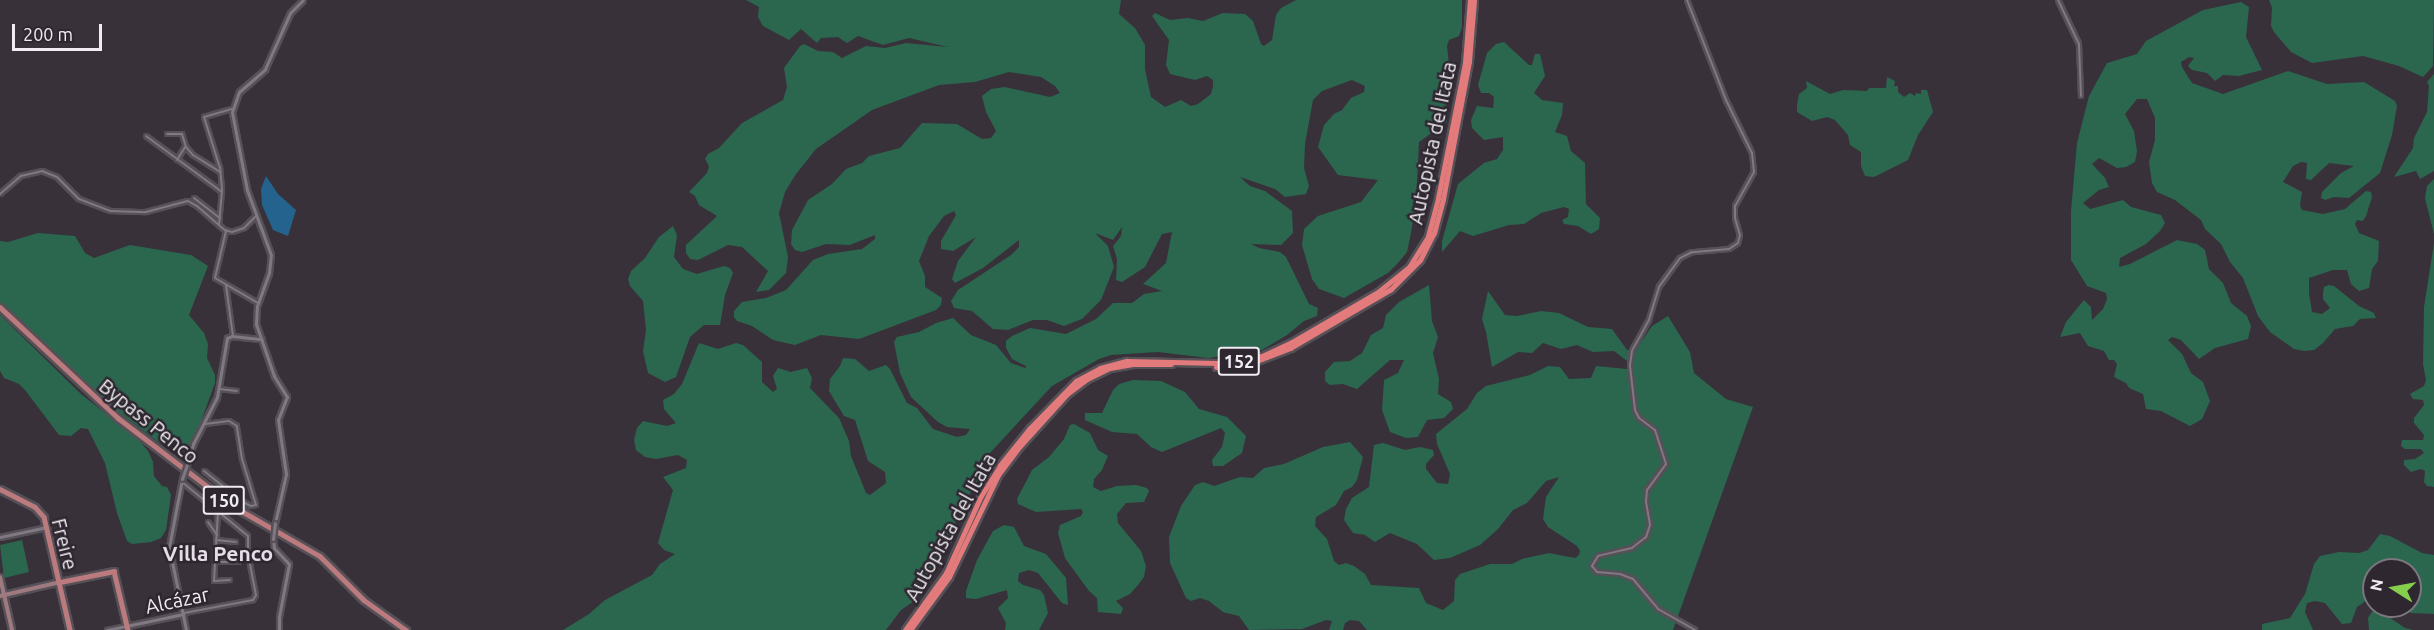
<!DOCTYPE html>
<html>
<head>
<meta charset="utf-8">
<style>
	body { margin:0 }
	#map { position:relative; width:2434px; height:630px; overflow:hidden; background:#38313a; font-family:Ubuntu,sans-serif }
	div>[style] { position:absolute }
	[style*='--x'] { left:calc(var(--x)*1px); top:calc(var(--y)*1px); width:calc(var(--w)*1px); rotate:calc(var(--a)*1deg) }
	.green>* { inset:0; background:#2b664f }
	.water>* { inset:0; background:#24638d }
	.roads { filter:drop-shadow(2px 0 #565057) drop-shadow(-2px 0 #565057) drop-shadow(0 2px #565057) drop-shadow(0 -2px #565057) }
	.minor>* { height:2px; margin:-1px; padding:0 1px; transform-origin:1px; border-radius:1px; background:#807882 }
	.tertiary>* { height:3px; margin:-1.5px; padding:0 1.5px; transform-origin:1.5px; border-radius:1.5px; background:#807882 }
	.secondary>* { height:4px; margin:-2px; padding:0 2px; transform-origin:2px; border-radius:2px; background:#9e7980 }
	.primary>* { height:4.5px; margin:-2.25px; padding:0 2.25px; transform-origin:2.25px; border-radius:2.25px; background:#bb7a7e }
	.motorway>* { height:5px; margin:-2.5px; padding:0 2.5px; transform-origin:2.5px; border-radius:2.5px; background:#e37b7c }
	.bridges { filter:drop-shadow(2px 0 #565057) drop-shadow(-2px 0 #565057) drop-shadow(0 2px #565057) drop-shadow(0 -2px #565057) }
	.tertiary-bridge>* { height:3px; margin:-1.5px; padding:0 1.5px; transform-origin:1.5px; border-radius:1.5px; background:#807882 }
	span { translate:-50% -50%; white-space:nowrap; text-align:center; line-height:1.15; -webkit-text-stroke:5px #2e2730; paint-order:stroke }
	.shield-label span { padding:2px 4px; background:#2e2730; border:2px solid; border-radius:4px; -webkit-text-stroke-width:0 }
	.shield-label { font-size:18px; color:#f1ecf2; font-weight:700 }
	.street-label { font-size:20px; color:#f1ecf2 }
	.neighbourhood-label { font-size:21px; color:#e6dde8; font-weight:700 }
	.north { position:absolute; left:2362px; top:558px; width:60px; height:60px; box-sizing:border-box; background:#2e2730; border:2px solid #7c767e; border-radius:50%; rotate:281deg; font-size:16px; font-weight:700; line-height:24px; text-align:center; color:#f1ecf2 }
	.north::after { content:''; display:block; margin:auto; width:21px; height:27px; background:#86cf4c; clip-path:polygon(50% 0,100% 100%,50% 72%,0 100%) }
	.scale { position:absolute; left:12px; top:24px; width:90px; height:27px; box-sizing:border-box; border:3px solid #f1ecf2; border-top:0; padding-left:8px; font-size:18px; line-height:21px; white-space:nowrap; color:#f1ecf2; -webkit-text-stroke:4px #2e2730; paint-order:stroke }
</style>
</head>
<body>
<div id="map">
	<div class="green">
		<i style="clip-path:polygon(746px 0,1121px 0,1119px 14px,1135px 28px,1145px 45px,1145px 69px,1151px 97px,1165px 107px,1181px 100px,1191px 106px,1198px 104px,1211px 94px,1213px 86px,1213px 80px,1207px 76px,1195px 80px,1170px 74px,1166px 65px,1169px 40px,1152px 16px,1155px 13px,1170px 20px,1188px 18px,1203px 21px,1223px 13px,1245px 14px,1253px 21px,1261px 44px,1264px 46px,1272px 40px,1276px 15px,1281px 8px,1296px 0,1462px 0,1462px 27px,1459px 36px,1449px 40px,1447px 46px,1449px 65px,1445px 95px,1447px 122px,1419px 142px,1416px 203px,1410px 238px,1407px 252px,1398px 263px,1388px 273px,1344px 298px,1319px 289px,1312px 279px,1302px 245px,1304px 229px,1318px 216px,1361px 202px,1378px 180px,1338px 175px,1318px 147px,1324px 125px,1334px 114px,1342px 110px,1351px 98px,1364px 92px,1365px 86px,1352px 80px,1322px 91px,1313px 100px,1305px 144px,1304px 168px,1309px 186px,1306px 194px,1285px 197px,1275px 189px,1240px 177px,1250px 186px,1265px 191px,1292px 211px,1293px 233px,1281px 245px,1251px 244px,1259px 248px,1280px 252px,1286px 257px,1309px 304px,1318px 308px,1317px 316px,1304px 321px,1287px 335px,1262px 350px,1208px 358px,1158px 352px,1111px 355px,1099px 359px,1052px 386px,989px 454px,975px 487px,958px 509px,952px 542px,917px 599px,901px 610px,886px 630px,563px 630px,589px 614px,605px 600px,652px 575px,660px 564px,675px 554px,664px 550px,658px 543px,673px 490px,663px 477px,686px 468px,687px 460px,678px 455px,656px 459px,645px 457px,636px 450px,634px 440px,637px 428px,643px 421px,667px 426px,676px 423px,664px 409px,663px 400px,674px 394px,682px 384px,699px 343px,718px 349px,736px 343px,743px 345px,762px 362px,762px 382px,773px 392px,777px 389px,773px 376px,778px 368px,791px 372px,807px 368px,812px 378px,810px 388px,839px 418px,849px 441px,851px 456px,866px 493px,870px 495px,886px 483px,885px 472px,868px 461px,855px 420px,844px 416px,829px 391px,830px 379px,840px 366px,843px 358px,855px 359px,869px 371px,886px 365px,890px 369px,907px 403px,917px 408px,933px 429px,957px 437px,966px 435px,970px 429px,947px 427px,938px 422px,911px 397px,900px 373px,894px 342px,897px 337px,919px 332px,936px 323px,953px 318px,971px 335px,996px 345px,1011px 363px,1025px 368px,1026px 366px,1012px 359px,1006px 348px,1006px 341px,1012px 336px,1030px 328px,1066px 334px,1096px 319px,1113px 303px,1132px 303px,1144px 294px,1162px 291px,1143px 284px,1166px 263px,1172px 232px,1162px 234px,1145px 267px,1122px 282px,1116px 280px,1117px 259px,1113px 246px,1121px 236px,1122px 227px,1113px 240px,1095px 233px,1108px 246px,1114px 267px,1101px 300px,1082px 319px,1064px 326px,1047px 320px,1033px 320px,1008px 330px,993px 329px,972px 311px,954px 308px,951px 301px,958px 290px,1011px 255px,1019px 247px,1019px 240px,983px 268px,955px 283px,952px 279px,958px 261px,976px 237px,953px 251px,941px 249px,941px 241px,956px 215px,954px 211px,944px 216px,929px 236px,919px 261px,925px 276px,925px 287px,942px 298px,941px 305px,936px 310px,859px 339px,821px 335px,795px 345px,773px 340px,752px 326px,737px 321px,734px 317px,734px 311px,742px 302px,766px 298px,786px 290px,813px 260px,828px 254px,862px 249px,875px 239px,875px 235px,850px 245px,826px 244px,802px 252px,795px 250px,791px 244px,792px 230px,808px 200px,832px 184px,846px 169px,862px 163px,869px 156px,900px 148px,922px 123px,957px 124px,982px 139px,991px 138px,996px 131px,986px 112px,982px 96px,991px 89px,1005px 87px,1050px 97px,1060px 93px,1055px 86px,1041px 77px,1009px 72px,975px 82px,939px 85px,872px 110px,816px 149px,796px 174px,785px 192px,779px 213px,788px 257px,786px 273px,769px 290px,756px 292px,768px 271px,742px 247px,728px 245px,698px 260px,690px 259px,686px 253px,686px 245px,717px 216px,699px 205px,695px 196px,689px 192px,707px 173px,709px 166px,705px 159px,708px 154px,719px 148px,742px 123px,783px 100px,787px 87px,784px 68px,800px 46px,804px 44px,818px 51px,833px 52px,842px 58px,866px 46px,885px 48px,906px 43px,948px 47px,909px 38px,883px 45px,858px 36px,847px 43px,838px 37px,821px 38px,817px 43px,801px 29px,789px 40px,763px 26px,758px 17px,759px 7px)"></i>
		<i style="clip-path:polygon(2269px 0,2434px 0,2433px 66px,2423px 77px,2399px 66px,2363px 56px,2312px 63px,2291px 52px,2274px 32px,2271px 26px,2272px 8px)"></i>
		<i style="clip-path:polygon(2241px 2px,2249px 7px,2246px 37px,2262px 70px,2239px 76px,2223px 75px,2215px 81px,2207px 73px,2192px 70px,2188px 66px,2194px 58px,2189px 57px,2181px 62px,2182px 67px,2192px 83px,2223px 94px,2288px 71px,2327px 84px,2364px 82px,2395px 101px,2397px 106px,2392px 135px,2380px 173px,2349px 198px,2334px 197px,2325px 200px,2321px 198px,2322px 192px,2341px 173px,2354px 166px,2329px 163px,2311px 180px,2306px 179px,2307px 163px,2301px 162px,2293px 166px,2283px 182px,2302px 192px,2300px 205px,2302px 210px,2323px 214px,2345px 209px,2366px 191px,2371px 192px,2372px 197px,2366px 216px,2363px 221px,2357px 220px,2355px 224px,2359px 233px,2379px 241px,2378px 261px,2372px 269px,2369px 288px,2359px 291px,2351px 284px,2347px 270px,2333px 270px,2309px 278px,2309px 293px,2312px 312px,2322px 314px,2330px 308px,2323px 299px,2323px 293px,2324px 287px,2329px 285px,2334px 286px,2359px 306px,2374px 313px,2376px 318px,2360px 319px,2353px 326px,2335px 329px,2323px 343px,2314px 350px,2304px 351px,2294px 349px,2270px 332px,2258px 316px,2243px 278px,2230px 262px,2221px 244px,2205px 229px,2201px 220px,2175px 200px,2157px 192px,2152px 183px,2149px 162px,2155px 140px,2155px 118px,2147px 99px,2137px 99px,2125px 114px,2134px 131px,2137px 151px,2135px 162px,2126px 167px,2117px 168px,2099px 158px,2092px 164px,2105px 178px,2109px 187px,2099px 190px,2083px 203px,2090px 209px,2123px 200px,2131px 207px,2161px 215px,2165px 223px,2160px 231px,2146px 244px,2120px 258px,2119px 267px,2130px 264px,2177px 240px,2197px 244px,2205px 250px,2209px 269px,2223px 283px,2231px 303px,2247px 316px,2251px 326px,2248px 339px,2215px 348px,2199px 359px,2181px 340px,2172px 337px,2168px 340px,2182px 354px,2191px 373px,2203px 382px,2210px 401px,2202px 419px,2190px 426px,2161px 411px,2146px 409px,2143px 394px,2129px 388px,2126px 383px,2114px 377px,2117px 364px,2114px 360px,2109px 360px,2104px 351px,2088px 346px,2080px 333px,2060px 337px,2066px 322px,2084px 300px,2091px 307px,2092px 320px,2103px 309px,2107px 299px,2106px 293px,2087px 286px,2071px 260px,2071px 211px,2077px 143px,2089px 96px,2107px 63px,2137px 54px,2146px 41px,2203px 10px)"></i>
		<i style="clip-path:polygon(1504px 42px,1529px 65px,1532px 65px,1535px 54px,1540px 54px,1545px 76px,1534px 93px,1542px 100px,1563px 103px,1562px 115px,1555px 132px,1567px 136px,1571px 151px,1585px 163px,1586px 204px,1600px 218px,1599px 229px,1591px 234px,1578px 226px,1564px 224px,1562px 220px,1568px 217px,1569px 209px,1564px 207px,1541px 213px,1524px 224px,1509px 225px,1473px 236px,1460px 231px,1442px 252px,1442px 241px,1458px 184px,1484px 163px,1497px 159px,1503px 150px,1503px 137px,1484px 140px,1472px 128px,1471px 120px,1477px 106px,1493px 108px,1494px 97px,1489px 93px,1481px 93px,1478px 85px,1487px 53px,1496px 44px)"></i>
		<i style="clip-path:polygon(2434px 74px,2434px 171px,2420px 179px,2416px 171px,2394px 177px,2413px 148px,2414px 138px,2427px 112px,2429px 86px,2427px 82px)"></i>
		<i style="clip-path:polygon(1887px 77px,1895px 81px,1894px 86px,1898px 86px,1898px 92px,1904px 97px,1910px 93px,1915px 96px,1916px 93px,1921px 94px,1921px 90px,1927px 90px,1933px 112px,1918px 135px,1908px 160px,1874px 177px,1865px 176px,1861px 166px,1861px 152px,1850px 145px,1848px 135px,1835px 120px,1827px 117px,1812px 121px,1797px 112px,1797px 105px,1799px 94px,1807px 88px,1806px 81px,1830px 94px,1843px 90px,1867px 91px,1869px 88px,1886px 88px)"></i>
		<i style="clip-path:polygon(2434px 179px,2434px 234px,2425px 198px,2427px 186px)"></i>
		<i style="clip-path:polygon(673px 226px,677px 235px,674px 257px,683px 269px,697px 274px,724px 266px,730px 268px,733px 273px,725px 295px,720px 325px,704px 325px,690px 337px,676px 377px,665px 382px,648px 373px,643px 351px,646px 330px,643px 301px,630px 286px,628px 279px,631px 271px,645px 258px,659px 237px)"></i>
		<i style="clip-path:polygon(38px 233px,75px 236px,85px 253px,94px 258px,130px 245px,191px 255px,208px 266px,189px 315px,204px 333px,208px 344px,207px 358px,215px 375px,215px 383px,199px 427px,187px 450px,182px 447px,180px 436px,161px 444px,108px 404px,0 302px,0 241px,8px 242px)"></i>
		<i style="clip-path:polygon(2434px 243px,2434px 487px,2427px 486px,2424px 482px,2425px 471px,2421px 469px,2411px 472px,2404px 465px,2404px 460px,2415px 459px,2424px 453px,2421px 449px,2405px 449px,2401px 446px,2402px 440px,2423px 440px,2424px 435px,2414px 423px,2414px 418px,2424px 405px,2423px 400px,2413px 399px,2410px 394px,2424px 386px,2426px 380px,2423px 364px,2424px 307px)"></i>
		<i style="clip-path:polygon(1429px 285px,1432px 321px,1438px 337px,1433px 353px,1439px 379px,1438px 394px,1451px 402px,1453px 409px,1444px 418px,1427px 420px,1418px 437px,1406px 438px,1390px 432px,1382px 410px,1384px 380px,1398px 373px,1404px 360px,1390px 360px,1357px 389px,1343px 384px,1330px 385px,1325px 381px,1325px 372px,1334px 362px,1350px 361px,1362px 353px,1371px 335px,1383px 328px,1386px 315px,1399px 302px)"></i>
		<i style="clip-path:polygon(1488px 291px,1505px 315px,1517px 316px,1541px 311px,1559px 313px,1588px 327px,1612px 329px,1627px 350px,1635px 351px,1652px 326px,1668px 316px,1690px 352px,1694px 373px,1726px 399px,1753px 407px,1673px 630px,1367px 630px,1359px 621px,1350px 620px,1345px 623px,1343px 630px,1329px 630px,1332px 621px,1326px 620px,1302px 629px,1249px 630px,1239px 616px,1223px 612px,1209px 601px,1200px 598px,1191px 601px,1186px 598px,1170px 563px,1169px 537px,1181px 506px,1195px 485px,1203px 482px,1214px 486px,1240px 477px,1253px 478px,1264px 468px,1284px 464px,1323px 447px,1350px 442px,1363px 457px,1357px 480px,1352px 487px,1344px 491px,1336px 505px,1316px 517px,1315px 526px,1327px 539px,1334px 561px,1339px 565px,1346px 563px,1354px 566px,1365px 574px,1371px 585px,1419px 588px,1426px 603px,1443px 610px,1454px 601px,1455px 580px,1460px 574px,1490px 564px,1512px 564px,1522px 559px,1549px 553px,1575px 558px,1579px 555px,1580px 551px,1577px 546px,1548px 527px,1543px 519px,1546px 497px,1559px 477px,1546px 481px,1527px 503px,1513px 510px,1498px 529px,1480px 545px,1450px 558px,1434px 560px,1417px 544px,1390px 533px,1375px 542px,1365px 535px,1353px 533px,1344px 520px,1346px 509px,1352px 498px,1369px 487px,1374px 445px,1383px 443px,1405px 450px,1420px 447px,1433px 450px,1434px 455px,1426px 464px,1426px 469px,1437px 483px,1448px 484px,1450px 474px,1437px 444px,1436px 434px,1467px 409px,1477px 393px,1486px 386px,1530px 375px,1548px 366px,1560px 367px,1569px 379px,1591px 378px,1596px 366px,1627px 369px,1627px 361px,1614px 351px,1593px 352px,1577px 345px,1561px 349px,1543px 343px,1532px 353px,1518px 352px,1492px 367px,1486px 332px,1482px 319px)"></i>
		<i style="clip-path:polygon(0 315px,81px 394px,139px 440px,148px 451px,153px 462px,154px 476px,162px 486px,167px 487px,171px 495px,166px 530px,161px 538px,151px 542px,132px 544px,127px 541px,117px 513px,105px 463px,88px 429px,81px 428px,71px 436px,59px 435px,25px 390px,19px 384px,4px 378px,0 371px)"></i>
		<i style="clip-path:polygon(1133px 380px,1161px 381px,1185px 392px,1199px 409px,1227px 417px,1246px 436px,1242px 453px,1223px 466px,1213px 466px,1212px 460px,1222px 447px,1225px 433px,1221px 428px,1162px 452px,1151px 447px,1137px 434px,1112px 432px,1085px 420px,1085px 413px,1102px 413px,1113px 390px,1119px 384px)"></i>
		<i style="clip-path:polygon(1074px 424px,1090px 433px,1098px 450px,1108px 456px,1102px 470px,1094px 479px,1093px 487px,1101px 491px,1117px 486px,1136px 485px,1147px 488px,1149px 491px,1144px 502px,1126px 503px,1117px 514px,1118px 523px,1141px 551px,1146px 566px,1144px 577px,1138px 585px,1130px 594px,1116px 601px,1123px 608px,1121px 614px,1098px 612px,1097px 598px,1089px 591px,1065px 558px,1058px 533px,1060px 525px,1081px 516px,1083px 512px,1081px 509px,1036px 512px,1018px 504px,1017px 499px,1032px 470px,1049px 457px,1064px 439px,1070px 425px)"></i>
		<i style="clip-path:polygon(1004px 525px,1014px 527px,1024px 546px,1046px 554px,1066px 578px,1068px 605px,1062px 603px,1038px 573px,1029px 570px,1019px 573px,1018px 581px,1023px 585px,1040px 590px,1044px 595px,1048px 613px,1039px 630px,1005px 630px,1006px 623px,998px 608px,1008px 598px,1007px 590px,976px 599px,966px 598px,966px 591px,977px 560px,993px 531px)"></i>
		<i style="clip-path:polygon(2380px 534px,2390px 536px,2422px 553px,2434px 555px,2434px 614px,2411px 613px,2399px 606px,2410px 606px,2410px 570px,2374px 570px,2374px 601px,2366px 601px,2357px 607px,2351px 623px,2342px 624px,2325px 603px,2315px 601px,2307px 603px,2305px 612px,2313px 630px,2262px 630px,2262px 624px,2290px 618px,2305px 594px,2314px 564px,2320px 556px,2339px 552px,2359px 553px,2368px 550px)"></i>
		<i style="clip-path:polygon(22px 540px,29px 572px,4px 578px,0 545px)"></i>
		<i style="clip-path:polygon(2373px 610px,2383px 613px,2405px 628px,2413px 630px,2369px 630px,2368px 618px)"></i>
	</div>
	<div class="water">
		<i style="clip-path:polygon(266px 176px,278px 194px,296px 210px,288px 236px,273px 230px,262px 205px,261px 189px)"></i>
	</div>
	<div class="roads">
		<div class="minor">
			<i style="--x:1687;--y:0;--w:107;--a:68.7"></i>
			<i style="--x:1726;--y:100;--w:59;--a:63.9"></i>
			<i style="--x:1752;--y:153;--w:19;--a:84"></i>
			<i style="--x:1754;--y:172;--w:39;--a:119"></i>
			<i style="--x:1735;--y:206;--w:12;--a:90"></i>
			<i style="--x:1735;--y:218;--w:18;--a:74"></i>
			<i style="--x:1740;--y:235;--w:8;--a:104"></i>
			<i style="--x:1738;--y:243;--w:11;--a:146"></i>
			<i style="--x:1729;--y:249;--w:37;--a:175"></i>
			<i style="--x:1692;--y:252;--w:13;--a:153"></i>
			<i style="--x:1680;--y:258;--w:36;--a:126"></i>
			<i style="--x:1659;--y:287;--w:34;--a:107"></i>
			<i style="--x:1649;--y:320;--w:35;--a:119"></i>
			<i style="--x:1632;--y:351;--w:15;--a:98"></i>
			<i style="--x:1630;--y:366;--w:44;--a:83.5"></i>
			<i style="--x:1635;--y:410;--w:9;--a:63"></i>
			<i style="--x:1639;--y:418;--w:20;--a:37"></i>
			<i style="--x:1655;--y:430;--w:36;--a:72"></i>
			<i style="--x:1666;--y:464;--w:32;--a:126"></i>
			<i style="--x:1647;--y:490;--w:12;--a:95"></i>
			<i style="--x:1646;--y:502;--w:23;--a:80"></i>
			<i style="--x:1650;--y:525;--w:13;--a:108"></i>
			<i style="--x:1646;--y:537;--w:18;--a:142"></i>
			<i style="--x:1632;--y:548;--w:35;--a:167"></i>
			<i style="--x:1598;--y:556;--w:12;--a:121"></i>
			<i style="--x:1592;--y:566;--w:8;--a:50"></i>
			<i style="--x:1597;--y:572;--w:23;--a:5"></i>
			<i style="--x:1620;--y:574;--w:14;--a:21"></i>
			<i style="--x:1633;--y:579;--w:39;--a:50"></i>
			<i style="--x:1658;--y:609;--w:43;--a:29.6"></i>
			<i style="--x:2058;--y:0;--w:49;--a:64.5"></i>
			<i style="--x:2079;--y:44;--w:52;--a:87.8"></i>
			<i style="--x:167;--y:134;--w:15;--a:0"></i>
			<i style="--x:182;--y:134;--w:14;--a:73"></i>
			<i style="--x:186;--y:147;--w:11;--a:49"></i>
			<i style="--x:193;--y:155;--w:32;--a:32"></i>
			<i style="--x:146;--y:136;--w:94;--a:36.4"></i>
			<i style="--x:177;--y:160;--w:15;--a:-58"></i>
			<i style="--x:0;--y:194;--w:28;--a:-41"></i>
			<i style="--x:21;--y:176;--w:22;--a:-13"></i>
			<i style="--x:42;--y:171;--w:16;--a:22"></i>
			<i style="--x:57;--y:177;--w:31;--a:45"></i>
			<i style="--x:79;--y:199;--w:34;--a:21"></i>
			<i style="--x:111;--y:211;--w:35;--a:2"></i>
			<i style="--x:146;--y:212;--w:43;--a:-14.7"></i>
			<i style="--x:188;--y:201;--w:10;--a:29"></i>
			<i style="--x:197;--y:206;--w:37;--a:41"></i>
			<i style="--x:225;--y:230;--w:7;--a:16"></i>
			<i style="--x:232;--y:232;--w:13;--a:-18"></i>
			<i style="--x:244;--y:228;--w:16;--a:-45"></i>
			<i style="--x:194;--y:198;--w:33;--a:38"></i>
			<i style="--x:219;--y:225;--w:36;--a:-85"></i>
			<i style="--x:222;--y:189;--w:21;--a:-95"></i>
			<i style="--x:220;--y:168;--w:53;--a:-107.4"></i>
			<i style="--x:204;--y:117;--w:29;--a:-16"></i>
			<i style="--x:226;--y:231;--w:48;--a:103.2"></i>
			<i style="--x:215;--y:278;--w:50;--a:30.2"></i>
			<i style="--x:226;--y:285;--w:51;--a:82.2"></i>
			<i style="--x:219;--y:389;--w:18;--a:6"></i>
			<i style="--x:204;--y:471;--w:50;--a:38.5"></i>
			<i style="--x:243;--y:502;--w:9;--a:27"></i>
			<i style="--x:251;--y:506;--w:5;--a:-11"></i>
			<i style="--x:256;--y:505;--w:48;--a:-106.9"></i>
			<i style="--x:242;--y:459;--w:33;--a:-99"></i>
			<i style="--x:237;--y:426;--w:9;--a:-148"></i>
			<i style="--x:229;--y:421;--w:24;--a:173"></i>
			<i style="--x:182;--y:482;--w:85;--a:39.3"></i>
			<i style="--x:248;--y:536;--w:18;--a:90"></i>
			<i style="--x:248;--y:554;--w:42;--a:79"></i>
			<i style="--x:256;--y:595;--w:6;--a:121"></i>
			<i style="--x:253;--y:600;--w:70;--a:169.3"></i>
			<i style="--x:218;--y:511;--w:70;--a:93.3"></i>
			<i style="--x:214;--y:581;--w:16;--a:-4"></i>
			<i style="--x:208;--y:522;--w:16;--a:55"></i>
			<i style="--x:216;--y:540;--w:20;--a:6"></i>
			<i style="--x:215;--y:562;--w:24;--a:0"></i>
		</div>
		<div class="tertiary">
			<i style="--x:189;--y:459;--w:16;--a:-75"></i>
			<i style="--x:193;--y:444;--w:53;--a:-62.9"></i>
			<i style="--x:217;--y:397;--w:60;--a:-80.4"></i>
			<i style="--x:227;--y:338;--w:5;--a:-22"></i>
			<i style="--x:232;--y:336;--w:30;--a:6"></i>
			<i style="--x:182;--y:479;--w:69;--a:100.8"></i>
			<i style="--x:169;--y:547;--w:85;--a:78.4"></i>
			<i style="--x:275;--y:523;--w:50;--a:-77.3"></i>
			<i style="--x:286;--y:474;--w:55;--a:-98.4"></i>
			<i style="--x:278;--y:420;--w:25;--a:-69"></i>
			<i style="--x:287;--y:397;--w:25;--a:-122"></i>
			<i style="--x:274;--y:376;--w:55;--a:-109.1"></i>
			<i style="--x:256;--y:324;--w:18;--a:-87"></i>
			<i style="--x:257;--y:306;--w:35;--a:-70"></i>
			<i style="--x:269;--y:273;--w:18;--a:-84"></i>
			<i style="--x:271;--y:255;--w:69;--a:-110.3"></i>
			<i style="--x:247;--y:190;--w:79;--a:-100.9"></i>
			<i style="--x:232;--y:112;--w:21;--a:-71"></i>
			<i style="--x:239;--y:92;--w:35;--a:-41"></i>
			<i style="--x:265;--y:69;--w:61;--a:-65.9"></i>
			<i style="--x:290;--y:13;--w:18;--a:-45"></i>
			<i style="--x:0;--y:537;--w:48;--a:-12"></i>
			<i style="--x:273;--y:539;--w:9;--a:84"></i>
			<i style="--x:274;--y:548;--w:22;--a:47"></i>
			<i style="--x:289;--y:564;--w:54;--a:100.7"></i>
			<i style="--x:279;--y:617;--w:13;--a:90"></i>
			<i style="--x:107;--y:630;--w:78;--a:-11.9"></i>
		</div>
		<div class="secondary">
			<i style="--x:0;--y:577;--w:54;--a:77.2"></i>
			<i style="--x:0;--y:596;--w:62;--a:-13.1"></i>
		</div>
		<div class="primary">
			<i style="--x:0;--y:307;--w:162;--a:43.2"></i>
			<i style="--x:118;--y:418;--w:145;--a:37.4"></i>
			<i style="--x:233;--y:506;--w:100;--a:29.9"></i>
			<i style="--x:320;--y:556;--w:62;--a:45"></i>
			<i style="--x:364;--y:600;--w:52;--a:35.5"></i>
			<i style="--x:0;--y:489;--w:39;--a:27"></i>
			<i style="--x:35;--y:507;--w:13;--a:48"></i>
			<i style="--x:44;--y:517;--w:116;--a:77"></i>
			<i style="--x:60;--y:582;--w:55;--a:-11.5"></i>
			<i style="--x:114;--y:571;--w:61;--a:76.7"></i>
		</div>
		<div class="motorway">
			<i style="--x:1216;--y:367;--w:38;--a:-7"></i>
			<i style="--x:1254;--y:362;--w:39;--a:-21"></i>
			<i style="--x:1290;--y:348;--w:117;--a:-30.3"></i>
			<i style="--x:1391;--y:289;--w:41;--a:-45"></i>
			<i style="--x:1420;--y:260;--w:30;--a:-63"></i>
			<i style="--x:1434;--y:233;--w:35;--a:-75"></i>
			<i style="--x:1443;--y:199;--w:140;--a:-79.3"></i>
			<i style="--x:1469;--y:61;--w:61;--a:-85.3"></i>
			<i style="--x:905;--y:630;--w:70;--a:-54.3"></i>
			<i style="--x:946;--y:573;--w:85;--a:-65.6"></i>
			<i style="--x:981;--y:496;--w:36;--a:-58"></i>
			<i style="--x:1000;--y:465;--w:48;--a:-51"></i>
			<i style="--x:1030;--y:428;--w:66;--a:-45.6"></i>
			<i style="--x:1076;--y:381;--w:27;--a:-28"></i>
			<i style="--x:1100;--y:368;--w:28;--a:-15"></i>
			<i style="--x:1127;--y:361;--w:91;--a:1.3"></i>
			<i style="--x:1218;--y:363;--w:45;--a:-9"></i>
			<i style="--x:1262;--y:356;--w:33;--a:-25"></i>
			<i style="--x:1292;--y:342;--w:99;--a:-30.2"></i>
			<i style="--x:1378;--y:292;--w:40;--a:-39"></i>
			<i style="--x:1409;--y:267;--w:36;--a:-58"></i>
			<i style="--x:1428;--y:236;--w:39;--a:-75"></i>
			<i style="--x:1438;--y:198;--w:138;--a:-78.7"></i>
			<i style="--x:1465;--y:63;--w:63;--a:-85.5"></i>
			<i style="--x:910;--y:630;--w:66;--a:-53.7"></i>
			<i style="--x:949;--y:577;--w:113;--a:-64.3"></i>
			<i style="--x:998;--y:475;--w:36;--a:-53"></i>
			<i style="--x:1020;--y:446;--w:70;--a:-47.9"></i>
			<i style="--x:1067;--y:394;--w:25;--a:-37"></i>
			<i style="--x:1087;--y:379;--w:25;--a:-26"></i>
			<i style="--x:1110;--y:368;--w:23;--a:-10"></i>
			<i style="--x:1133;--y:364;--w:38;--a:0"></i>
		</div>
	</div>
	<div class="bridges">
		<div class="tertiary-bridge">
			<i style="--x:182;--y:479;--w:21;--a:-71"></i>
			<i style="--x:273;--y:539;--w:16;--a:-83"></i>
		</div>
	</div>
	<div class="shield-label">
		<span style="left:1239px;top:361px">152</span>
		<span style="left:224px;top:500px">150</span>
	</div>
	<div class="street-label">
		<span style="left:1432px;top:143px;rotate:-78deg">Autopista del Itata</span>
		<span style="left:149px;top:421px;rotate:39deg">Bypass Penco</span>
		<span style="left:950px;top:527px;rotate:-61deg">Autopista del Itata</span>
		<span style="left:65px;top:544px;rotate:76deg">Freire</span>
		<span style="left:177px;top:600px;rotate:-12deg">Alcázar</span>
	</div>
	<div class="neighbourhood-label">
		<span style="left:218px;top:553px">Villa Penco</span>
	</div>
	<div class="north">N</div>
	<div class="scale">200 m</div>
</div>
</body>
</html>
